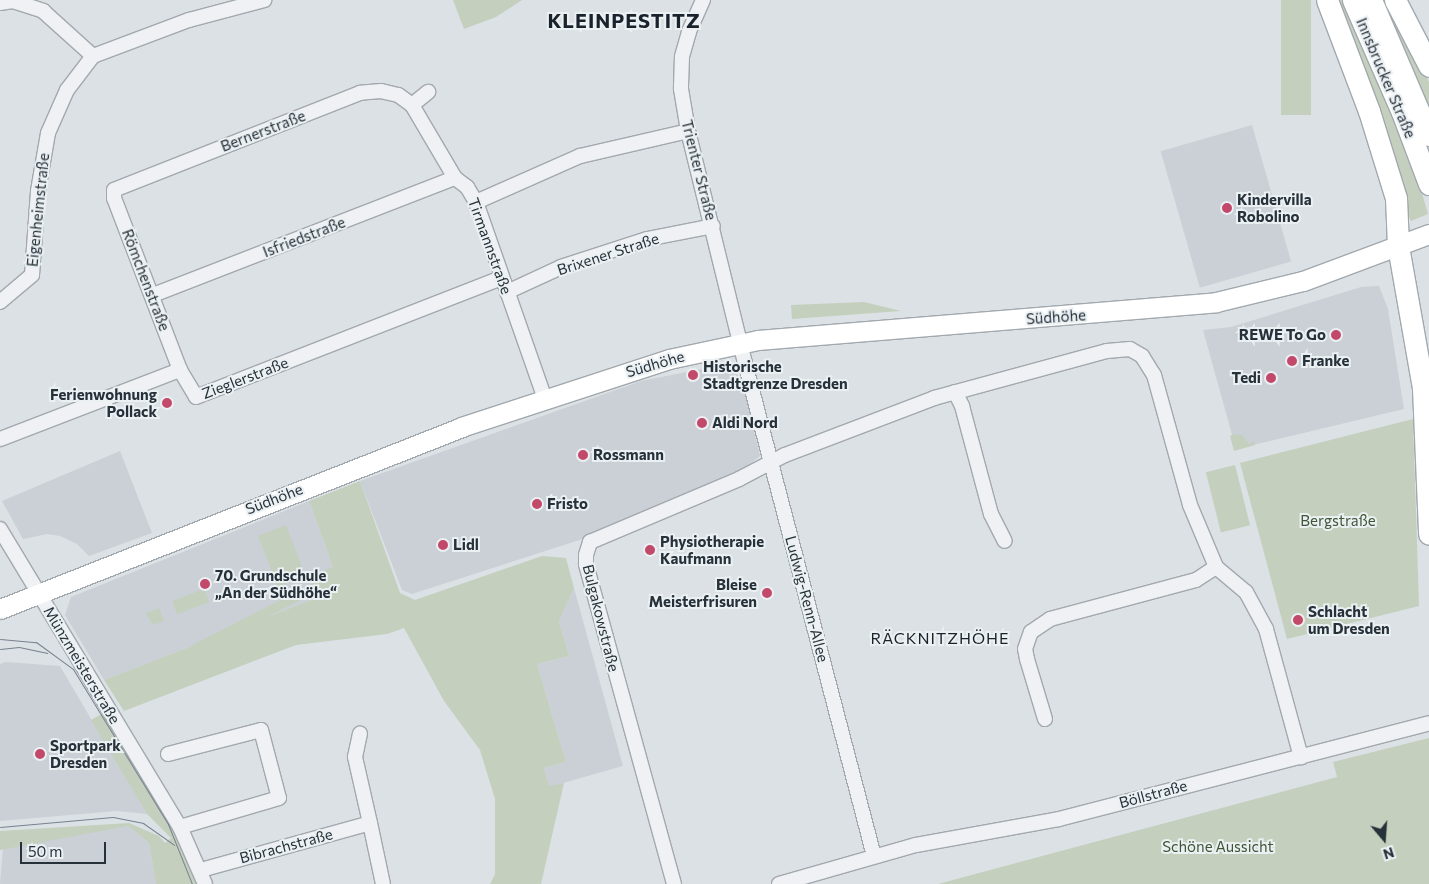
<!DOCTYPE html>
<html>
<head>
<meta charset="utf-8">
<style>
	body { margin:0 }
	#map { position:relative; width:1429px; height:884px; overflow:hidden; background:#dce1e5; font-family:Commissioner,sans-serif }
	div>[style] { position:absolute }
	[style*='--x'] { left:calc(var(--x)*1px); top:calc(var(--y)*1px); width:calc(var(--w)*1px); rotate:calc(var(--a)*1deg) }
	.built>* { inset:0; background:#cbd0d6; transform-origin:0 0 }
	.green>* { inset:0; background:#c4cfbe; transform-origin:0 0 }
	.roads { filter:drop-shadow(1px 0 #a2a9ae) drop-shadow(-1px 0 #a2a9ae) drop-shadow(0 1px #a2a9ae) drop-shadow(0 -1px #a2a9ae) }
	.street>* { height:14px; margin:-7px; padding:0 7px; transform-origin:7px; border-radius:7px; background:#eff1f4 }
	.secondary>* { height:19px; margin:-9.5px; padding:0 9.5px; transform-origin:9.5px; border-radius:9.5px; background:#fff }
	.primary>* { height:21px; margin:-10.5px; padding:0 10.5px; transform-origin:10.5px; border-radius:10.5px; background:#fff }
	.tram>* { height:1px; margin:-0.5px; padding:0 0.5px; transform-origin:0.5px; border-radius:0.5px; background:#77828e }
	.dots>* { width:14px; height:14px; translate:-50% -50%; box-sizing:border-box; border:2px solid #ebf0f3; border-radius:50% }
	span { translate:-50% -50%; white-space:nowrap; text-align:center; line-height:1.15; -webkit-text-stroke:4px #ebf0f3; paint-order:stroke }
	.street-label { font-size:15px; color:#27313a }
	.poi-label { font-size:15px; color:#27313a; font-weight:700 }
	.left { translate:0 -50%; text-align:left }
	.right { translate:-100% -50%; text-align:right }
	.park-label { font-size:15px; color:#3f5536 }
	.neighbourhood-label { font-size:16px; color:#1a222b; letter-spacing:1px }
	.district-label { font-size:20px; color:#1a222b; font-weight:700; letter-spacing:1px }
	.north { position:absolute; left:1359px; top:814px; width:50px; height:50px; -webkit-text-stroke:4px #ebf0f3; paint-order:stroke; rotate:162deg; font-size:14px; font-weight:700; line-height:20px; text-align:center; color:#27313a }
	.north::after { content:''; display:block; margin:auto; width:18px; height:22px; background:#27313a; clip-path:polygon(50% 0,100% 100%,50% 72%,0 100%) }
	.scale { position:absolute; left:20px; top:842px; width:86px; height:22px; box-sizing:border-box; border:2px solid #27313a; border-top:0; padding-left:6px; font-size:15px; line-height:18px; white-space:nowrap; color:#27313a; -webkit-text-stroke:4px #ebf0f3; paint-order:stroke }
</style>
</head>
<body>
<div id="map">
	<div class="built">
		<i style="left:1252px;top:125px;width:142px;height:95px;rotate:74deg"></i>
		<i style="clip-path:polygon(1379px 286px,1388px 309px,1404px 409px,1236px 449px,1203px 330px,1231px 327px,1361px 287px)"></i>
		<i style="clip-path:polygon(727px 364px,742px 380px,760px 456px,738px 474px,589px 537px,412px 594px,402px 590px,360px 481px,641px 381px)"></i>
		<i style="clip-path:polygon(120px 451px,152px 533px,89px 556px,77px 544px,60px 536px,47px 534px,23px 539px,2px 501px)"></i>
		<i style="clip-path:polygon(309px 501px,333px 567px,316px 598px,104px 680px,65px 615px,71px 597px)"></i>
		<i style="clip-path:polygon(574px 588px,623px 766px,549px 787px,544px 768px,566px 762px,537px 664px,569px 656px,559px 621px)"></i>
		<i style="clip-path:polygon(6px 662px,60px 666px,147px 814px,117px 811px,0 821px,0 664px)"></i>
		<i style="clip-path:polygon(128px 826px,149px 843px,156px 884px,0 884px,3px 847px)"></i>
	</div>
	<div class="green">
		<i style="clip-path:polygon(453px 0,522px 0,496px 17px,464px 29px)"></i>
		<i style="left:1281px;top:0;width:30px;height:115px"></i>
		<i style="clip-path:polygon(1332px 0,1344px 0,1420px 186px,1428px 214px,1411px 221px,1408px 215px,1403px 216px)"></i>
		<i style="clip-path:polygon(1377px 0,1388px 0,1429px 82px,1429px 119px)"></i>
		<i style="clip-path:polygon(864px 302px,901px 311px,792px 319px,791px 305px)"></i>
		<i style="clip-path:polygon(1413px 419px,1419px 606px,1287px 639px,1240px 463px)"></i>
		<i style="clip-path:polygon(1235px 434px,1242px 435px,1249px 444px,1254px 441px,1255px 445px,1234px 451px,1230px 436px)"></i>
		<i style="left:1235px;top:465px;width:62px;height:30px;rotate:76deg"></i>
		<i style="clip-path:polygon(360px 481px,400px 593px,415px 600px,542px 556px,566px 558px,574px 588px,559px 621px,569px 656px,537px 664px,566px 762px,544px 768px,549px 786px,564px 783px,541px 884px,490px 884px,495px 874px,495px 799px,480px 750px,444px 701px,404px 628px,387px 634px,296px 645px,124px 711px,104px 680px,316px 598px,308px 577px,333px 567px,309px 501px)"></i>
		<i style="left:286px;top:525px;width:55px;height:30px;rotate:69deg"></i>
		<i style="left:308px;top:586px;width:9px;height:129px;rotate:63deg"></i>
		<i style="left:204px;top:589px;width:14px;height:34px;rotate:69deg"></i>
		<i style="clip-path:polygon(159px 608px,164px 621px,153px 625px,146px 613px)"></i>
		<i style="clip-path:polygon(105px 712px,173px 826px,200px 884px,156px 884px,149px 843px,128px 826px,0 850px,0 831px,129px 823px,159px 836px,165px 843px,171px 838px,147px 814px,91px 720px)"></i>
		<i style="clip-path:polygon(1429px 738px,1429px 884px,938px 884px,1337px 777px,1333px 762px)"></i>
	</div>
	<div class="roads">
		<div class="street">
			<i style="--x:703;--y:0;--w:35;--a:114"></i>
			<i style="--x:689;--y:32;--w:26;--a:106"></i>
			<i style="--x:682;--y:57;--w:32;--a:92"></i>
			<i style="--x:681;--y:89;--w:43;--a:80.5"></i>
			<i style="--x:688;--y:131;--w:239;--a:76.2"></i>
			<i style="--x:745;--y:363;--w:510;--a:75.34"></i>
			<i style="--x:0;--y:3;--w:13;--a:-9"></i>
			<i style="--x:13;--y:1;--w:32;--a:18"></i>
			<i style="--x:43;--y:11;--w:67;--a:42"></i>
			<i style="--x:412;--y:105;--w:17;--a:-144"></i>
			<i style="--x:398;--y:95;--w:17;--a:-167"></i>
			<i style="--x:381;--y:91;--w:21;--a:175"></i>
			<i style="--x:360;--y:93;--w:264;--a:158.5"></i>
			<i style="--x:114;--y:190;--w:8;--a:90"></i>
			<i style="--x:114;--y:198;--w:184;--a:69"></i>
			<i style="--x:180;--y:370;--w:31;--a:59"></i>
			<i style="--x:196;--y:397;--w:328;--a:-21.3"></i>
			<i style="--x:412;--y:105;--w:85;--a:59.5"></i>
			<i style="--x:455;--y:178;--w:15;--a:37"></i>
			<i style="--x:467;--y:187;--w:17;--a:59"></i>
			<i style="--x:476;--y:202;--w:209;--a:70.7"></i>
			<i style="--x:412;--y:105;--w:21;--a:-39"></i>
			<i style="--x:476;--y:202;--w:114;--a:-23.9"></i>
			<i style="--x:580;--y:156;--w:111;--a:-13"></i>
			<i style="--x:507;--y:292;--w:60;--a:-24.8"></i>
			<i style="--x:561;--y:267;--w:90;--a:-18"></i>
			<i style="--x:647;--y:239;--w:67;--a:-11.1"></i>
			<i style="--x:153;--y:295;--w:324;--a:-21.2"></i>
			<i style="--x:0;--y:302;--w:42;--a:-40.2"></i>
			<i style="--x:32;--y:275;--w:84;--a:-85.9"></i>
			<i style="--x:38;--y:191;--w:59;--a:-80.2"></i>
			<i style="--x:48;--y:133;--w:47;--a:-66.2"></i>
			<i style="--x:67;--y:90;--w:43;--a:-52.6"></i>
			<i style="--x:93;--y:56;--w:103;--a:-20.6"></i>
			<i style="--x:189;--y:20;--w:78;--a:-14.9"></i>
			<i style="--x:955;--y:392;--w:16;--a:63"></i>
			<i style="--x:962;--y:406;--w:112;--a:75"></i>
			<i style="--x:991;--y:514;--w:30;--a:63"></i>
			<i style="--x:0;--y:439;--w:193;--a:-21"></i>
			<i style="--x:0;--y:529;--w:348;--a:58.9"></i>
			<i style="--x:180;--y:827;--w:62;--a:66.3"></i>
			<i style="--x:1045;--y:719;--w:63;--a:-106.7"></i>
			<i style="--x:1027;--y:659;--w:10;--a:-101"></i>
			<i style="--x:1025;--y:649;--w:18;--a:-71"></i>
			<i style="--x:1031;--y:632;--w:23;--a:-34"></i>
			<i style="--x:1050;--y:619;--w:151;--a:-15"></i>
			<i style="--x:1196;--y:580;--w:24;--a:-33"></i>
			<i style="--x:168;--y:754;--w:96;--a:-14.5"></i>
			<i style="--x:261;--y:730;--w:70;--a:75.2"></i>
			<i style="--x:279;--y:798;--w:103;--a:163.7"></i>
			<i style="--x:370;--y:823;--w:62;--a:78"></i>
			<i style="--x:201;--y:870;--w:175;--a:-15.5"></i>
			<i style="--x:370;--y:823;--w:68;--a:-102.8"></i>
			<i style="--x:355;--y:757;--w:24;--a:-78"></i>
			<i style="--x:674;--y:884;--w:332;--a:-105.4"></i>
			<i style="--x:586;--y:564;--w:9;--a:-90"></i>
			<i style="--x:586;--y:555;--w:14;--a:-73"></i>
			<i style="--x:590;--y:542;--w:162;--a:-22.9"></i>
			<i style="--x:739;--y:479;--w:52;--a:-27.6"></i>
			<i style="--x:785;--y:455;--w:160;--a:-20.9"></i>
			<i style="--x:934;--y:398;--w:179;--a:-15.2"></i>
			<i style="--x:1107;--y:351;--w:23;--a:-5"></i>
			<i style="--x:1130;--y:349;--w:14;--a:30"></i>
			<i style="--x:1142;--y:356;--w:22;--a:58"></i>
			<i style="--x:1154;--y:375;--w:135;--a:74.5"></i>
			<i style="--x:1190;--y:505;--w:67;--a:67.2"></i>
			<i style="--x:1216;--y:567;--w:39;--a:40"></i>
			<i style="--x:1246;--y:592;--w:42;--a:61.6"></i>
			<i style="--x:1266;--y:629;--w:133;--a:74.7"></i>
			<i style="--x:779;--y:884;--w:142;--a:-15.9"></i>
			<i style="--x:916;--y:845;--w:145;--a:-10.3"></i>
			<i style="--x:1059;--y:819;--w:382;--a:-14.5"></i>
		</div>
		<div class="secondary">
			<i style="--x:0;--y:609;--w:496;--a:-21.5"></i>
			<i style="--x:461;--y:427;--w:219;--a:-18.1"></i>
			<i style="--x:669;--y:359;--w:91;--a:-12.1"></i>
			<i style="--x:758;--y:340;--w:460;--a:-4.7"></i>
			<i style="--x:1216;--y:302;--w:89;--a:-13.6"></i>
			<i style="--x:1303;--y:281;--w:134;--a:-20.5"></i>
		</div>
		<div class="primary">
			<i style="--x:1327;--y:0;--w:119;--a:69.3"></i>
			<i style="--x:1369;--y:111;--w:91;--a:72.8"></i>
			<i style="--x:1396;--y:198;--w:48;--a:87.6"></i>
			<i style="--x:1398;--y:246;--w:144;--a:80"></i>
			<i style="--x:1423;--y:388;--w:146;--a:87.6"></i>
			<i style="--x:1353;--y:0;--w:122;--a:66.4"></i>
			<i style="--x:1402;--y:112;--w:77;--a:69.4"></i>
			<i style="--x:1371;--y:0;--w:147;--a:66.8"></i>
			<i style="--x:1395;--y:0;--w:74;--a:62.7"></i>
		</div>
	</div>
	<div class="tram">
		<i style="--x:0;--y:639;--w:36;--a:5"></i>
		<i style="--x:36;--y:642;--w:46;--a:36.1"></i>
		<i style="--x:73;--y:669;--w:182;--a:58.5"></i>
		<i style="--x:168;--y:824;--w:65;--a:68.2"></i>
		<i style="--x:0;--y:649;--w:19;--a:-6"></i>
		<i style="--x:19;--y:647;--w:29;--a:12"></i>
		<i style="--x:0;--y:827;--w:113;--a:-5.1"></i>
		<i style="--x:113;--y:817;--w:31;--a:11"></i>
		<i style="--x:143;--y:823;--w:38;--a:35"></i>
	</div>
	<div class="dots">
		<i style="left:1227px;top:208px;background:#c3496a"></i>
		<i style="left:1336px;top:335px;background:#c3496a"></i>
		<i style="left:1292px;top:361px;background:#c3496a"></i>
		<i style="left:693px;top:375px;background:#c3496a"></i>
		<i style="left:1271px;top:378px;background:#c3496a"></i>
		<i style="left:167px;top:403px;background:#c3496a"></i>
		<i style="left:702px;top:423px;background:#c3496a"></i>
		<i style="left:583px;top:455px;background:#c3496a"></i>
		<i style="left:537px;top:504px;background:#c3496a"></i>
		<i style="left:443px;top:545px;background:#c3496a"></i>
		<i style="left:650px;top:550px;background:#c3496a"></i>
		<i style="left:205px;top:584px;background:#c3496a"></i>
		<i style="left:767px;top:593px;background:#c3496a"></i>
		<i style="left:1298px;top:620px;background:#c3496a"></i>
		<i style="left:40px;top:754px;background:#c3496a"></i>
	</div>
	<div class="street-label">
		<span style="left:1386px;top:78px;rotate:67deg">Innsbrucker Straße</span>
		<span style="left:263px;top:131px;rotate:-21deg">Bernerstraße</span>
		<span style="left:699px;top:170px;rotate:76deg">Trienter Straße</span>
		<span style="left:38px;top:210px;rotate:-84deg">Eigenheimstraße</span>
		<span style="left:304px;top:237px;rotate:-21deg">Isfriedstraße</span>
		<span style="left:490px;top:246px;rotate:70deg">Tirmannstraße</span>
		<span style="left:608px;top:254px;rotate:-18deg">Brixener Straße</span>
		<span style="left:146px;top:280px;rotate:69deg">Römchenstraße</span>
		<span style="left:1056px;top:317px;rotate:-4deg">Südhöhe</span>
		<span style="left:655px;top:364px;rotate:-16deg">Südhöhe</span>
		<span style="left:245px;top:378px;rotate:-21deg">Zieglerstraße</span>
		<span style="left:274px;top:499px;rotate:-21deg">Südhöhe</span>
		<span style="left:807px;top:599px;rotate:75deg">Ludwig-Renn-Allee</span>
		<span style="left:601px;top:618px;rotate:76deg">Bulgakowstraße</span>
		<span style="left:82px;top:665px;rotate:59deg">Münzmeisterstraße</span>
		<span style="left:1153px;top:794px;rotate:-15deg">Böllstraße</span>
		<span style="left:286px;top:846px;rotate:-15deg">Bibrachstraße</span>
	</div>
	<div class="poi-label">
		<span class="left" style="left:1237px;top:208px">Kindervilla<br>Robolino</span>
		<span class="right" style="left:1326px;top:335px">REWE To Go</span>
		<span class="left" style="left:1302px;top:361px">Franke</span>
		<span class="left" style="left:703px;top:375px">Historische<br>Stadtgrenze Dresden</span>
		<span class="right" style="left:1261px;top:378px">Tedi</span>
		<span class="right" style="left:157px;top:403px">Ferienwohnung<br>Pollack</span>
		<span class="left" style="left:712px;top:423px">Aldi Nord</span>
		<span class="left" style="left:593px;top:455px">Rossmann</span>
		<span class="left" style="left:547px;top:504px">Fristo</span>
		<span class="left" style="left:660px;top:550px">Physiotherapie<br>Kaufmann</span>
		<span class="left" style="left:453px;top:545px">Lidl</span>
		<span class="left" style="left:215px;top:584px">70. Grundschule<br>„An der Südhöhe“</span>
		<span class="right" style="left:757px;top:593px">Bleise<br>Meisterfrisuren</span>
		<span class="left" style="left:1308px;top:620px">Schlacht<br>um Dresden</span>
		<span class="left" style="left:50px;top:754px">Sportpark<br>Dresden</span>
	</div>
	<div class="park-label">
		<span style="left:1338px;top:521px">Bergstraße</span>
		<span style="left:1218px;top:847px">Schöne Aussicht</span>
	</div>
	<div class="neighbourhood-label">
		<span style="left:940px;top:638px">RÄCKNITZHÖHE</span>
	</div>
	<div class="district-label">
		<span style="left:624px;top:20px">KLEINPESTITZ</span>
	</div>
	<div class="north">N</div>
	<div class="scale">50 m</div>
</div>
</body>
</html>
